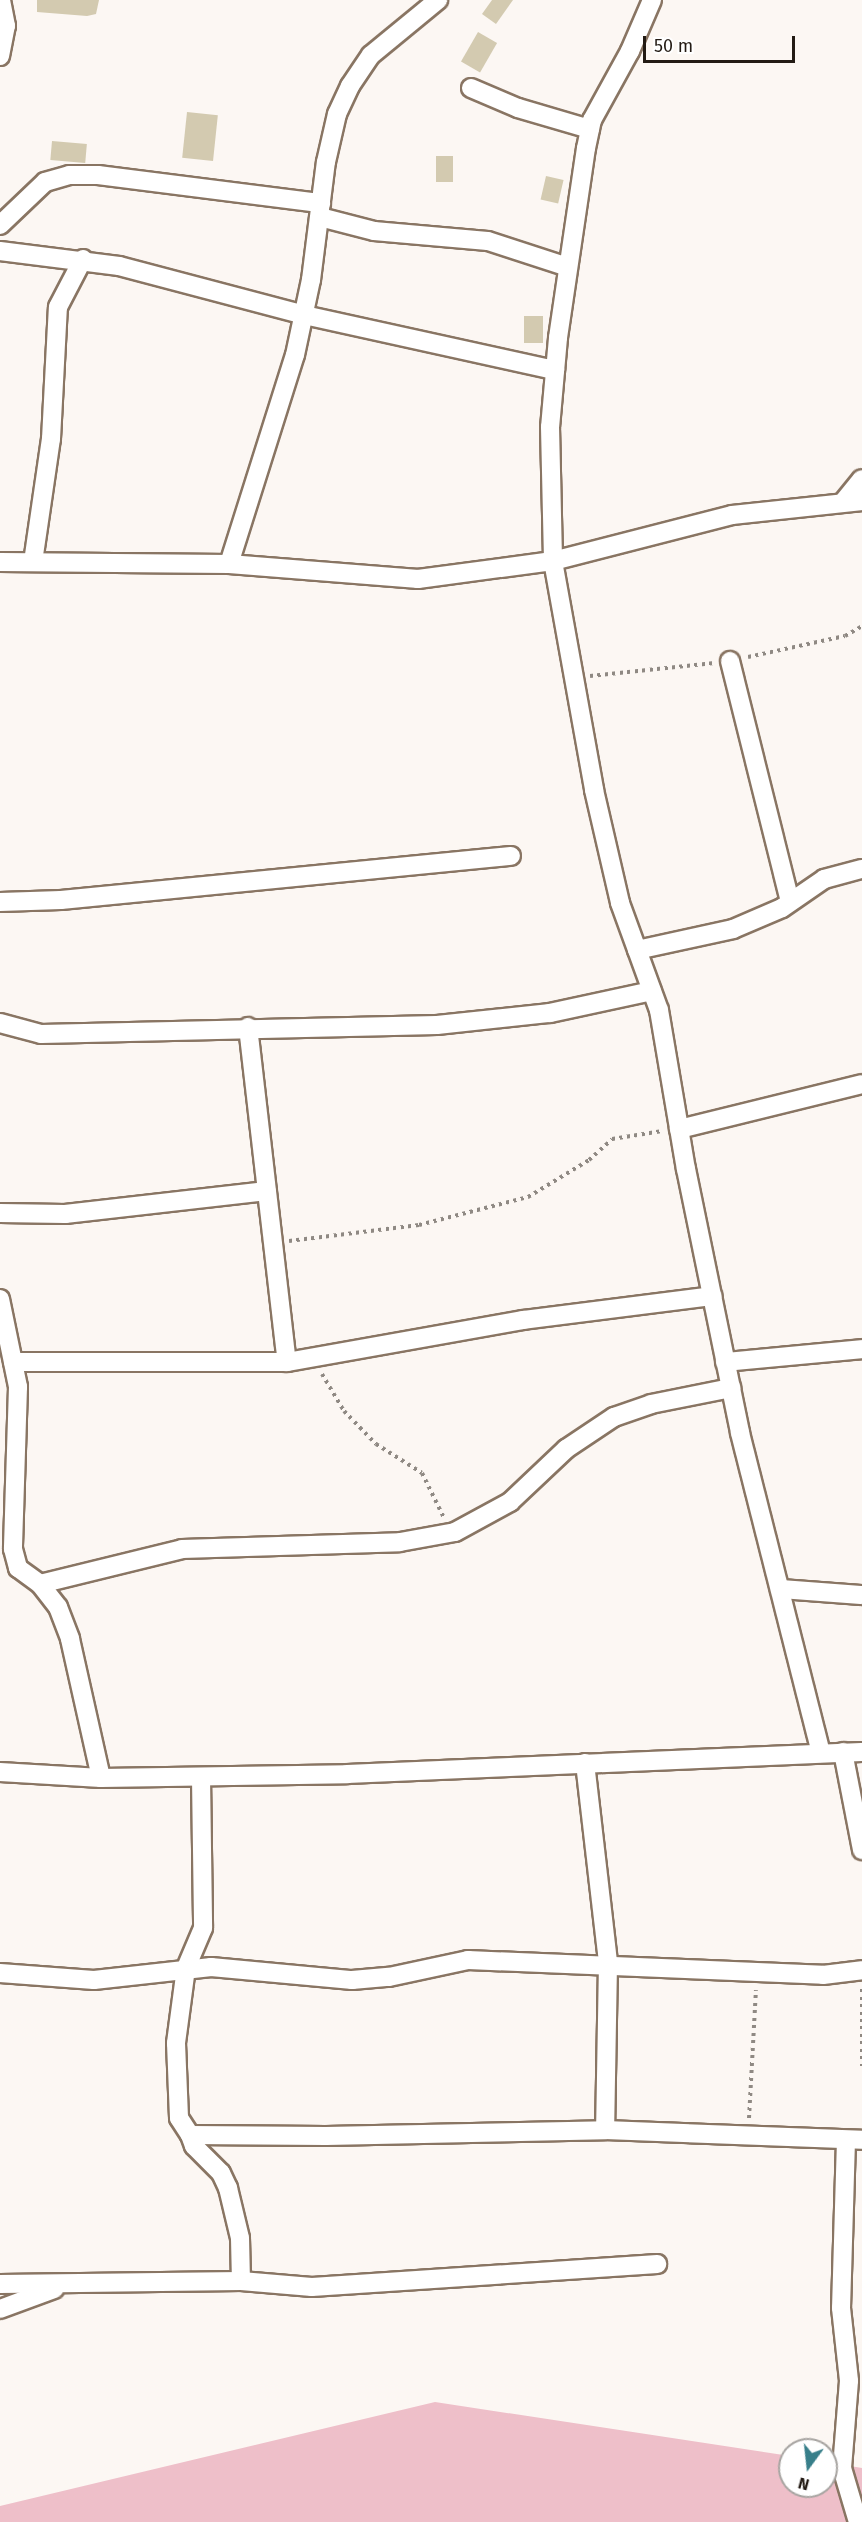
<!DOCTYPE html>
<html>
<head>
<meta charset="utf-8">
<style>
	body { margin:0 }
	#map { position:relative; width:862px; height:2522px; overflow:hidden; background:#fcf7f3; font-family:"Fira Sans",sans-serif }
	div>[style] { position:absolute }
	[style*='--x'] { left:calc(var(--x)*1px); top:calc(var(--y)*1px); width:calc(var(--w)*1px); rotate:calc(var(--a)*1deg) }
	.green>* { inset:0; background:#eebfc9 }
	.building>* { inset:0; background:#d3cab0; transform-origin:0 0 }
	.path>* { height:4px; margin-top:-2px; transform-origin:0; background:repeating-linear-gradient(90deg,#8f8983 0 3px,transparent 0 7.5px) }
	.roads { filter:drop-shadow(2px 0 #897563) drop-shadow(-2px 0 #897563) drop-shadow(0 2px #897563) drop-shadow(0 -2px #897563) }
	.street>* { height:18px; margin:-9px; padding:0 9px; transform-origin:9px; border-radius:9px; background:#fff }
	span { translate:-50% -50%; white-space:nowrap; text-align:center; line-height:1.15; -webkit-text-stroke:4.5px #fff; paint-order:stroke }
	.north { position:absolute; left:778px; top:2438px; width:60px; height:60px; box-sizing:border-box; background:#fff; border:2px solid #a7a4a1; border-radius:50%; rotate:195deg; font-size:16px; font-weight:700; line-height:24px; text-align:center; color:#231b14 }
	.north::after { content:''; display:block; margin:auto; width:21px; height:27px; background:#387f8a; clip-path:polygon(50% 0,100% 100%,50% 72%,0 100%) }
	.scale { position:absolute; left:643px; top:36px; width:152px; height:27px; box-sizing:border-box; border:3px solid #231b14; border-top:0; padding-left:8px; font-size:18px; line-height:21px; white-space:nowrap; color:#231b14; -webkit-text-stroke:4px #fff; paint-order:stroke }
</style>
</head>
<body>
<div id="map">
	<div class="green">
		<i style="clip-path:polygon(435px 2402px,790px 2456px,790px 2486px,826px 2486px,826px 2462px,862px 2468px,862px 2522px,0 2522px,0 2506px)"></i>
	</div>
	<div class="building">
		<i style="clip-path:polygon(37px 0,99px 0,96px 14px,87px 16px,37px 12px)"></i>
		<i style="clip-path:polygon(492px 0,513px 0,496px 24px,482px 14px)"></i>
		<i style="left:478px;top:32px;width:22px;height:34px;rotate:30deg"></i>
		<i style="left:187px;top:112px;width:31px;height:46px;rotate:6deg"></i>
		<i style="left:52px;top:141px;width:35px;height:19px;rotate:5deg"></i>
		<i style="left:436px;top:156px;width:17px;height:26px"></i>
		<i style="left:546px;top:176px;width:18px;height:24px;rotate:13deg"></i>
		<i style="left:524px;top:316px;width:19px;height:27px"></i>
	</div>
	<div class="path">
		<i style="--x:748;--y:657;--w:99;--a:-12.2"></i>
		<i style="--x:845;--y:636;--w:20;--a:-30"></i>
		<i style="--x:590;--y:676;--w:125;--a:-6"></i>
		<i style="--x:289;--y:1241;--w:131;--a:-7"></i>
		<i style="--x:419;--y:1225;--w:113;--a:-14.4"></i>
		<i style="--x:528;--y:1197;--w:71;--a:-31.2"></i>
		<i style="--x:589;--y:1160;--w:31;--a:-42"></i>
		<i style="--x:612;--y:1139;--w:51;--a:-9.1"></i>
		<i style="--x:322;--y:1374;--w:43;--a:59.3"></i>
		<i style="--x:344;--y:1411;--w:46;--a:45.9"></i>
		<i style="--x:376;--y:1444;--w:54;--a:32.2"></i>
		<i style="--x:422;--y:1473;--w:50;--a:63.9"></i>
		<i style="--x:862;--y:1989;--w:77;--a:90"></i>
		<i style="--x:749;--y:2118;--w:128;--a:-86.9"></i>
	</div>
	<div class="roads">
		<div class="street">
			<i style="--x:652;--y:0;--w:56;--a:113.3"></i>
			<i style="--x:630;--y:51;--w:79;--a:118.8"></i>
			<i style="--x:592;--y:120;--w:29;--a:102"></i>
			<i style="--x:586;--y:148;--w:192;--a:98.4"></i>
			<i style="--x:558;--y:338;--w:89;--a:95.1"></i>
			<i style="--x:550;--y:427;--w:134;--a:88.7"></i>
			<i style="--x:553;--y:561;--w:233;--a:79.8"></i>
			<i style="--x:594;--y:790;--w:116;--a:77"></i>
			<i style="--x:620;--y:903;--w:114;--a:70"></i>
			<i style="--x:659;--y:1010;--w:161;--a:80.4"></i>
			<i style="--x:686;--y:1169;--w:269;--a:78.4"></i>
			<i style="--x:740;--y:1433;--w:330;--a:75.8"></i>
			<i style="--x:0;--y:56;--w:31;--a:-79"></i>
			<i style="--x:6;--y:26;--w:26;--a:-101"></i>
			<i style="--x:471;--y:88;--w:51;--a:23.1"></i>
			<i style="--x:518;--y:108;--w:75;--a:16.3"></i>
			<i style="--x:320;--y:217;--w:56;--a:14.5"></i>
			<i style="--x:374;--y:231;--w:114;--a:5"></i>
			<i style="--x:488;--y:241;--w:84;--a:18"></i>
			<i style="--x:0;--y:225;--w:62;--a:-43.7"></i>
			<i style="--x:45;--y:182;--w:25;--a:-16"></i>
			<i style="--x:69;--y:175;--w:29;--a:0"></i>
			<i style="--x:98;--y:175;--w:225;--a:7.2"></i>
			<i style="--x:0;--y:251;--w:120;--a:7.2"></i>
			<i style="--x:119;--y:266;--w:191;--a:14.8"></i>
			<i style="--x:304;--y:315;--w:257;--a:12.4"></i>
			<i style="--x:844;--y:501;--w:28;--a:-51"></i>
			<i style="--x:0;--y:562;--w:229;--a:0.5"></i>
			<i style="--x:229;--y:564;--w:190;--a:4.5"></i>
			<i style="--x:418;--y:579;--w:136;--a:-7.6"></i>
			<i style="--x:553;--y:561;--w:185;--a:-14.4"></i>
			<i style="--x:732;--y:515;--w:131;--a:-6.1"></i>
			<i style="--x:33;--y:562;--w:124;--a:-81.7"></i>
			<i style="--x:51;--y:439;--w:132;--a:-87"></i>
			<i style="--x:58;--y:307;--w:54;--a:-62.5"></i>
			<i style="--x:229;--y:564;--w:219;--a:-72.5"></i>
			<i style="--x:295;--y:355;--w:77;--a:-78"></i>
			<i style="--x:311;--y:280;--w:119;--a:-82.8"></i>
			<i style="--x:326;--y:162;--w:49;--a:-77.1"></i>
			<i style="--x:337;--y:114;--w:31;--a:-65"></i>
			<i style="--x:350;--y:86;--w:37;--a:-56"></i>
			<i style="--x:371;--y:55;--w:87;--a:-39.4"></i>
			<i style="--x:730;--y:661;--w:247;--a:76"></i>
			<i style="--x:0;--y:902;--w:61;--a:-1.9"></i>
			<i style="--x:61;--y:900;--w:452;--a:-5.6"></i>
			<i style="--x:637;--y:950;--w:98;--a:-12.3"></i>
			<i style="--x:733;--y:929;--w:53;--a:-23.2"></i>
			<i style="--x:782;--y:908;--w:51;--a:-34.6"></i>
			<i style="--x:824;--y:879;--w:39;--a:-15"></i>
			<i style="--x:0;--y:1023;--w:42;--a:15"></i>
			<i style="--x:41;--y:1034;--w:396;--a:-1.3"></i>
			<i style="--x:437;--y:1025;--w:114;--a:-6.1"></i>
			<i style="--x:550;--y:1013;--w:104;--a:-12.2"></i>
			<i style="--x:248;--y:1027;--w:337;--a:83.4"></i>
			<i style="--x:679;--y:1129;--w:188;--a:-13.8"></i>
			<i style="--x:0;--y:1213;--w:65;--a:0.9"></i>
			<i style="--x:65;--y:1214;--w:203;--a:-6.5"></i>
			<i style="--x:0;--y:1299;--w:90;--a:78.4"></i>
			<i style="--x:18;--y:1387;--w:162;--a:91.8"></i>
			<i style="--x:13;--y:1549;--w:20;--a:75"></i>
			<i style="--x:18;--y:1568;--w:27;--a:36"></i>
			<i style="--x:40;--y:1584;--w:29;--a:52"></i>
			<i style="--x:58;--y:1607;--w:34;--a:69"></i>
			<i style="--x:70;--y:1639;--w:142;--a:77.4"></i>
			<i style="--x:13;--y:1362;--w:274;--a:0"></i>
			<i style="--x:287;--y:1362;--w:240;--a:-10.1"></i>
			<i style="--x:523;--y:1320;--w:191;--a:-7.2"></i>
			<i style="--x:725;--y:1362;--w:138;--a:-5.4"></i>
			<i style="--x:40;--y:1584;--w:146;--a:-13.8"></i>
			<i style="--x:182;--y:1549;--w:218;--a:-1.8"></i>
			<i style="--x:400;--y:1542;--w:56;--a:-10.3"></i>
			<i style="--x:455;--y:1532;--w:63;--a:-28.6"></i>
			<i style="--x:510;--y:1502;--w:77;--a:-43.4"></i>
			<i style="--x:566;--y:1449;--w:58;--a:-33.7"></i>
			<i style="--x:614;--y:1417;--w:39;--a:-19"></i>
			<i style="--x:651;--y:1404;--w:82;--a:-11.3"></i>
			<i style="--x:780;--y:1589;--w:82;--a:4.2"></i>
			<i style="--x:843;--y:1752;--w:100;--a:79"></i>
			<i style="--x:585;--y:1763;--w:201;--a:83.4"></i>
			<i style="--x:608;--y:1963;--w:167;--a:91"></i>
			<i style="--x:0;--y:1772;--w:101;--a:3.4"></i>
			<i style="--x:101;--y:1778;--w:246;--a:-0.9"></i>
			<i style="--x:347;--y:1774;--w:515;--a:-2.45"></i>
			<i style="--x:201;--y:1777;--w:151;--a:89.2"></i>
			<i style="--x:203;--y:1928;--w:43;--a:113"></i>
			<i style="--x:186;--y:1968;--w:76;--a:97.6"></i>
			<i style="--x:176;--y:2043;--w:75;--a:87.7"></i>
			<i style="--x:179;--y:2118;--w:20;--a:57"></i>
			<i style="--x:190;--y:2135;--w:136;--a:0.4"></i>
			<i style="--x:326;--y:2136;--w:279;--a:-1.2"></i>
			<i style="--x:605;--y:2130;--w:257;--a:2.2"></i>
			<i style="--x:0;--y:1973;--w:94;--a:4.3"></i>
			<i style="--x:94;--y:1980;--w:118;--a:-6.3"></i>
			<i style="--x:211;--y:1967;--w:142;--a:5.3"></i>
			<i style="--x:352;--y:1980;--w:37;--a:-5"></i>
			<i style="--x:389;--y:1977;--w:81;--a:-12.1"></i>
			<i style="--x:468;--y:1960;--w:355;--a:2.4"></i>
			<i style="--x:823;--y:1975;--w:39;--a:-7"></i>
			<i style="--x:190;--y:2135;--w:12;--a:70"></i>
			<i style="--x:194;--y:2146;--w:38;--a:45"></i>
			<i style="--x:221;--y:2173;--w:17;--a:65"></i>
			<i style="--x:228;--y:2188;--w:51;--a:76.5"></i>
			<i style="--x:240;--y:2238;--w:43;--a:88.7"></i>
			<i style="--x:846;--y:2140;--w:168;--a:91.7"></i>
			<i style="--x:841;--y:2308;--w:73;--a:83.7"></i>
			<i style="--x:849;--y:2381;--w:87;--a:94.6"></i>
			<i style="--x:842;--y:2468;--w:56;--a:73.5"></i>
			<i style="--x:0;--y:2284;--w:241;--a:-0.7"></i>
			<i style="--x:241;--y:2281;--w:71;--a:4.8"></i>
			<i style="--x:312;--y:2287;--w:346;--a:-3.8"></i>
			<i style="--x:0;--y:2309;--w:58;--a:-20.3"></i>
		</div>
	</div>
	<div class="north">N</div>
	<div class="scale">50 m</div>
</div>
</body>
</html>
